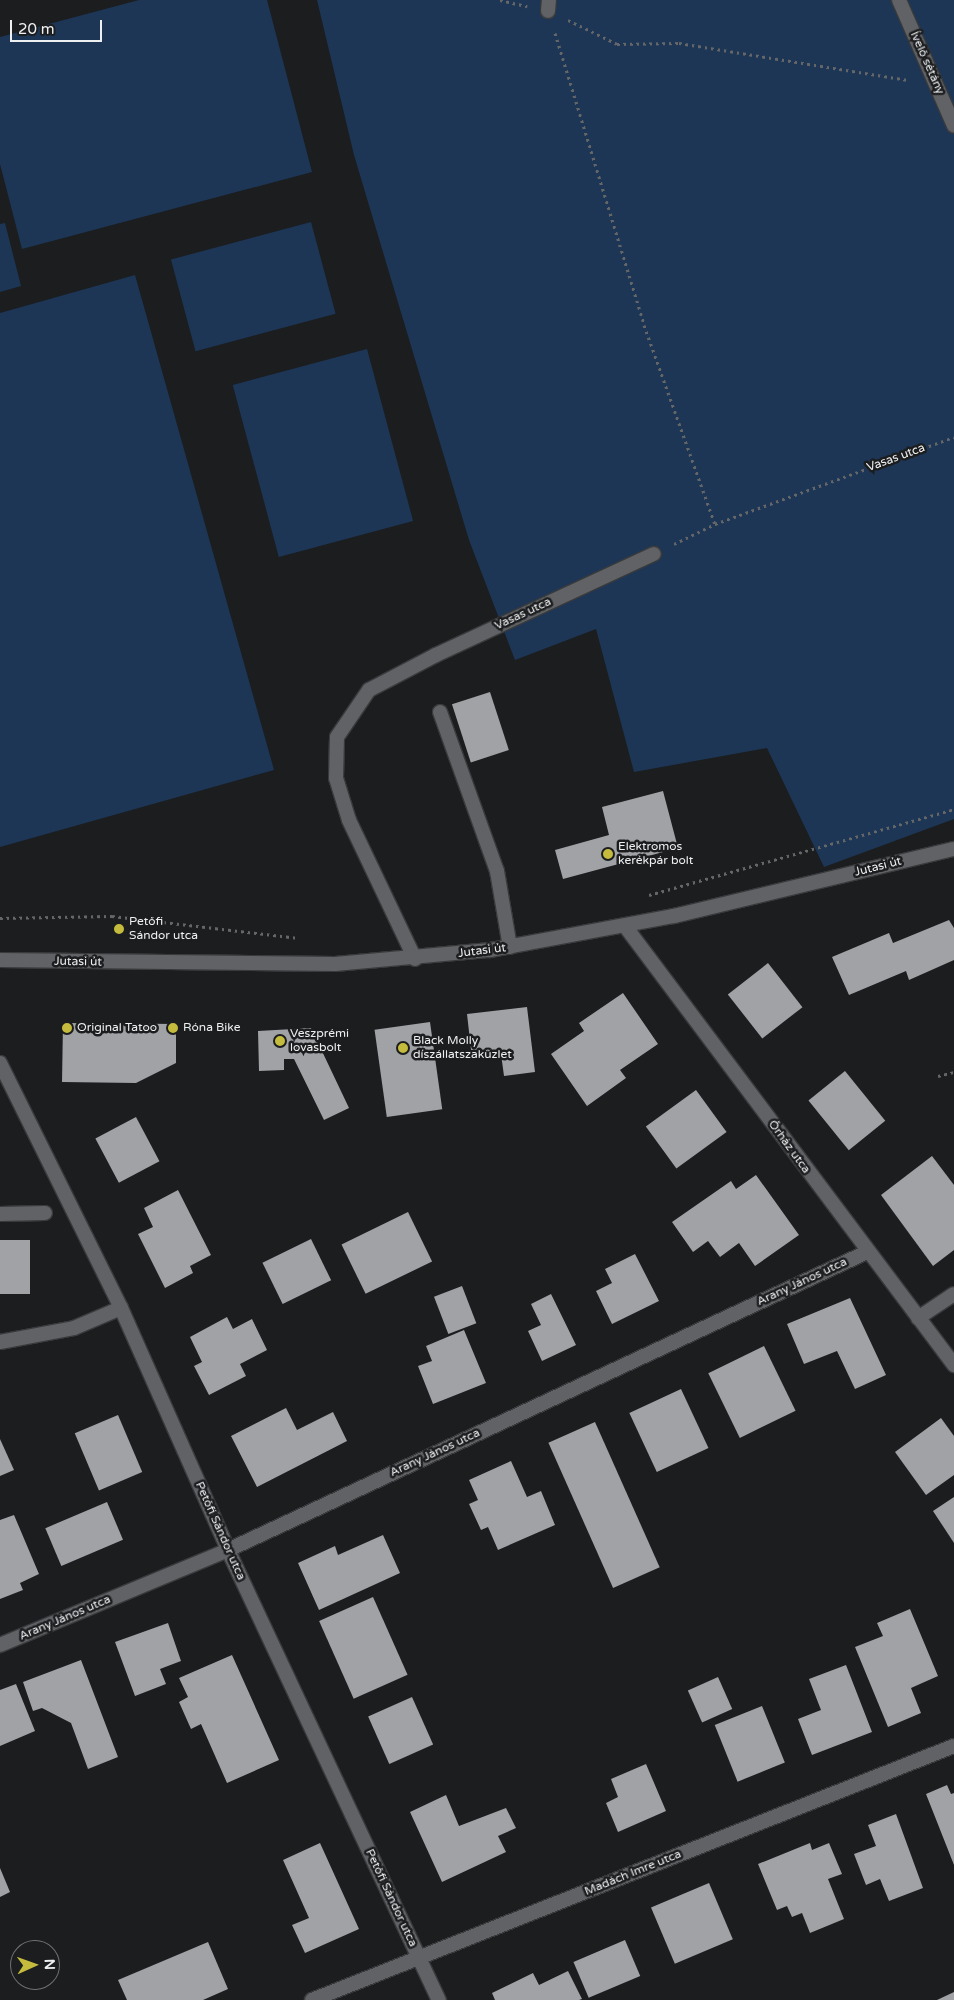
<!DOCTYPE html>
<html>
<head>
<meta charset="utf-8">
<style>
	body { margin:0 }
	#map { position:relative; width:954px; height:2000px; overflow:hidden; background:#1b1d1f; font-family:"Varela Round",sans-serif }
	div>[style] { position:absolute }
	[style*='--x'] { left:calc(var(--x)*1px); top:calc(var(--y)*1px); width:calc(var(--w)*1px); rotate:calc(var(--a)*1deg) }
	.green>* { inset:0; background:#1d3656; transform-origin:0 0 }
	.building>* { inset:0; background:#a0a2a5; transform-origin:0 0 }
	.path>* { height:3px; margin-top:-1.5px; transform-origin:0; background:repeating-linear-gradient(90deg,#646668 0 2.5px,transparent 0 6.5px) }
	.roads { filter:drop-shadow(1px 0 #393a3c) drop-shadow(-1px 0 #393a3c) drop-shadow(0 1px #393a3c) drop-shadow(0 -1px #393a3c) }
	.service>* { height:14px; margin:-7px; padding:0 7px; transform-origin:7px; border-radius:7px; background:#606265 }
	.minor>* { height:14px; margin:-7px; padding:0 7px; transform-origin:7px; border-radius:7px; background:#606265 }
	.tertiary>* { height:14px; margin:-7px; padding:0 7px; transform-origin:7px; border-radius:7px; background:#606265 }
	.dots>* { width:14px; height:14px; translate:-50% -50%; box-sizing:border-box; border:2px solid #1b1d1f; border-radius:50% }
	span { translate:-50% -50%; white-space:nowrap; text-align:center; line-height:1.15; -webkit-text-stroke:5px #1b1d1f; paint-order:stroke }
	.street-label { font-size:12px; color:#eeeff1 }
	.poi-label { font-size:12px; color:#eeeff1 }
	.left { translate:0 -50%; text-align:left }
	.north { position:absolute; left:10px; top:1940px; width:50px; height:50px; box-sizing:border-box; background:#1b1d1f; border:1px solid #6f7173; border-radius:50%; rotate:88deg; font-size:14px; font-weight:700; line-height:20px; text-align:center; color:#eeeff1 }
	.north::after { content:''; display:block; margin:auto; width:18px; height:22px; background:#c5bc3d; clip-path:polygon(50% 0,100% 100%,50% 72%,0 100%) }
	.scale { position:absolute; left:10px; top:20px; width:92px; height:22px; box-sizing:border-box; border:2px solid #eeeff1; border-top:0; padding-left:6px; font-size:15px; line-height:18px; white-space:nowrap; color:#eeeff1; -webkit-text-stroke:4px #1b1d1f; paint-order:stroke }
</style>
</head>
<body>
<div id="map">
	<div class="green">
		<i style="clip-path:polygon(139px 0,267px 0,312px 172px,22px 249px,0 164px,0 37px)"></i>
		<i style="clip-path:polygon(317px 0,954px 0,954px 819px,824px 867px,767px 748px,634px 772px,596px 629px,515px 660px,469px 540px,354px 155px)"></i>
		<i style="left:311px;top:222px;width:95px;height:145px;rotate:75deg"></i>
		<i style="clip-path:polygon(5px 223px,21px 286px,0 292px,0 224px)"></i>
		<i style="clip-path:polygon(135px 275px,274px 770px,0 847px,0 313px)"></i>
		<i style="left:367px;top:349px;width:178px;height:139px;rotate:75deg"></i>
	</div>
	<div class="building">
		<i style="left:490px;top:692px;width:61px;height:40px;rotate:72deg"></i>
		<i style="clip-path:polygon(663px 791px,678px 848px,563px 879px,555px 850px,609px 835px,602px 807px)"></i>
		<i style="clip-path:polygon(949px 920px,954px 928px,954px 960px,909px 980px,906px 971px,849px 995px,832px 957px,889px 933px,893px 943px)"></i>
		<i style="left:768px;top:963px;width:56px;height:51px;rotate:52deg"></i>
		<i style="clip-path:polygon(623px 993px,658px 1044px,620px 1070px,626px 1078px,587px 1106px,551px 1054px,584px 1031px,579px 1023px)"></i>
		<i style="clip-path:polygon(527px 1007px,535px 1072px,504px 1076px,501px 1054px,472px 1058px,467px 1014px)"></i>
		<i style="left:430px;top:1022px;width:88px;height:56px;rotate:82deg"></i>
		<i style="clip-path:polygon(63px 1023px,176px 1024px,176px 1063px,136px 1083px,62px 1082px)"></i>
		<i style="clip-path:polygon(311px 1028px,349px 1108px,324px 1120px,294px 1059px,284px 1059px,284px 1070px,259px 1071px,258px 1031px)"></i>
		<i style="left:845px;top:1071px;width:64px;height:47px;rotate:51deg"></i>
		<i style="left:696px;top:1090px;width:52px;height:62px;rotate:54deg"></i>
		<i style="left:136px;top:1117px;width:50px;height:46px;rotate:62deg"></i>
		<i style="clip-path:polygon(932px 1156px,954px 1185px,954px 1250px,933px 1266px,881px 1195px)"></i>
		<i style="clip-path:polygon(756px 1175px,799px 1235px,755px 1266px,739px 1243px,720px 1257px,708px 1241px,693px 1252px,672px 1222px,731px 1181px,736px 1189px)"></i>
		<i style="clip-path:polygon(178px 1190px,211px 1255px,190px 1266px,193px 1273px,165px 1288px,138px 1234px,153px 1227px,144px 1208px)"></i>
		<i style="left:408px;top:1212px;width:55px;height:74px;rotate:64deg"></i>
		<i style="left:311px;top:1239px;width:46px;height:54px;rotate:64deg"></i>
		<i style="left:0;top:1240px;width:30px;height:54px"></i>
		<i style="clip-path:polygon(635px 1254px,659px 1301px,612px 1324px,596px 1291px,612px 1283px,605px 1269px)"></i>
		<i style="left:462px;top:1286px;width:40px;height:30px;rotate:69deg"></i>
		<i style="clip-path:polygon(551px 1294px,576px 1345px,542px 1361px,528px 1331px,541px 1325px,531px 1304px)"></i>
		<i style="clip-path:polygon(850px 1298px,886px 1375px,855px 1389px,837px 1351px,804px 1364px,787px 1324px)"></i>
		<i style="clip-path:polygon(227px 1317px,233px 1329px,252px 1319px,267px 1350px,240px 1364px,246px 1376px,209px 1395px,194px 1366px,202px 1362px,190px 1337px)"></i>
		<i style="clip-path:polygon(464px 1330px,486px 1383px,433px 1404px,418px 1366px,432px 1361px,426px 1346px)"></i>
		<i style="left:764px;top:1346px;width:72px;height:62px;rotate:64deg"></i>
		<i style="left:681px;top:1389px;width:65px;height:57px;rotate:65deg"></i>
		<i style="clip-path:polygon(286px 1408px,297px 1430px,333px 1412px,347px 1441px,257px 1487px,231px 1436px)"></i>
		<i style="left:118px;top:1415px;width:62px;height:47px;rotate:67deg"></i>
		<i style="clip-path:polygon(941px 1418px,954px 1436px,954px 1475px,926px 1495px,895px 1452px)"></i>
		<i style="left:595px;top:1422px;width:159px;height:51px;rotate:66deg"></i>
		<i style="clip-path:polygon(0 1439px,14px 1470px,0 1476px)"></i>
		<i style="clip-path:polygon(511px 1461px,527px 1497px,541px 1491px,555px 1525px,498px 1550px,488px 1527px,481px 1530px,469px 1504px,478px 1500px,469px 1480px)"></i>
		<i style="clip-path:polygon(954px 1497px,954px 1543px,933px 1511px)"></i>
		<i style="left:107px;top:1502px;width:41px;height:67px;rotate:67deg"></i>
		<i style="clip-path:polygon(14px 1515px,39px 1574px,20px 1583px,23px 1590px,0 1599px,0 1520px)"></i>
		<i style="clip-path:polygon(383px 1535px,400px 1573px,319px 1610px,298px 1563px,335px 1546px,338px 1555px)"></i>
		<i style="left:373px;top:1597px;width:85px;height:59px;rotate:66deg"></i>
		<i style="clip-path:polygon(910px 1609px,938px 1676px,911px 1688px,921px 1713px,888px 1727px,855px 1647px,883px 1636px,877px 1623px)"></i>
		<i style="clip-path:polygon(168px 1623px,181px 1661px,160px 1669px,166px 1684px,135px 1696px,115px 1642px)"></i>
		<i style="clip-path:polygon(232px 1655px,279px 1760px,227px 1783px,201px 1724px,191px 1729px,179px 1702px,188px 1697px,179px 1678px)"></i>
		<i style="clip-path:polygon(81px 1660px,118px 1757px,88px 1769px,71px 1723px,42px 1708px,33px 1711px,23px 1682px)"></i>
		<i style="clip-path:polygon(846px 1665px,872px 1732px,812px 1755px,798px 1719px,821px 1710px,809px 1679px)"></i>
		<i style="left:718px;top:1677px;width:35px;height:33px;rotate:66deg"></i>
		<i style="clip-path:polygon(16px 1684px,35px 1731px,0 1746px,0 1690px)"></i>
		<i style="left:412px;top:1697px;width:52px;height:48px;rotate:66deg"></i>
		<i style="left:762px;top:1706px;width:61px;height:51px;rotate:68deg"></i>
		<i style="clip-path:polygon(646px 1764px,666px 1811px,618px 1832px,606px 1803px,618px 1797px,611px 1779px)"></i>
		<i style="clip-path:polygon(947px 1785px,951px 1794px,954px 1793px,954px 1865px,926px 1794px)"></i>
		<i style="clip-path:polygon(446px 1795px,459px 1826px,506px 1808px,516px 1828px,498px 1836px,506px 1852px,442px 1882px,410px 1812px)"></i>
		<i style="clip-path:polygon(896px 1814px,923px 1888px,889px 1901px,880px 1879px,866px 1885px,854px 1854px,876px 1846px,868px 1825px)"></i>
		<i style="clip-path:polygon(320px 1843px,359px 1929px,305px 1953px,292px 1925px,309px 1918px,283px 1860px)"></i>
		<i style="clip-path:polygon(810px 1843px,812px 1850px,829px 1843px,842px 1874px,828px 1879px,844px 1919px,810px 1933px,802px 1913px,792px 1917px,787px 1906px,777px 1910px,758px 1864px)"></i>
		<i style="clip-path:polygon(0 1868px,10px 1892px,0 1897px)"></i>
		<i style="left:709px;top:1883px;width:61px;height:63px;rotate:67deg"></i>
		<i style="left:625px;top:1940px;width:39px;height:56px;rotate:67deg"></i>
		<i style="clip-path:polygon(208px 1942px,228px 1989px,203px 2000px,127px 2000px,118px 1980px)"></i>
		<i style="clip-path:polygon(568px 1971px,582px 1999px,579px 2000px,495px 2000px,492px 1993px,533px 1973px,539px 1985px)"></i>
		<i style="clip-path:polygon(954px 1992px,954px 2000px,937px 2000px)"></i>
	</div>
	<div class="path">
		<i style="--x:500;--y:0;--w:28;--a:13"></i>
		<i style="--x:568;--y:20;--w:55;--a:26.1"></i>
		<i style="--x:617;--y:44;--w:62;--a:-0.9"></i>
		<i style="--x:679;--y:43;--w:232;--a:9.2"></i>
		<i style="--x:555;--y:33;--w:305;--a:73"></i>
		<i style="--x:644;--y:325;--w:211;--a:70.4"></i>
		<i style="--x:674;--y:544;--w:46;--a:-26"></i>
		<i style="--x:715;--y:524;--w:254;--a:-20"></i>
		<i style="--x:649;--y:895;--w:317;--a:-15.7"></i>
		<i style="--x:0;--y:918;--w:112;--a:-1"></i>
		<i style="--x:112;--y:916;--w:188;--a:6.7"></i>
		<i style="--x:938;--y:1076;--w:16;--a:-14"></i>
	</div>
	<div class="roads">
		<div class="service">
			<i style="--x:440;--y:712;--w:169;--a:70.3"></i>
			<i style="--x:497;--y:871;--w:77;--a:80.3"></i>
			<i style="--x:415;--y:959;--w:154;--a:-115.4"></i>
			<i style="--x:349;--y:820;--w:44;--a:-107.2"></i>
			<i style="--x:336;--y:778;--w:41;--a:-88.6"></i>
			<i style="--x:337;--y:737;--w:57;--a:-55.8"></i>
			<i style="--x:369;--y:690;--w:76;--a:-27.6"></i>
			<i style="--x:436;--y:655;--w:240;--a:-24.9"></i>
			<i style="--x:0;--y:1214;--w:45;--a:-1.3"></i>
			<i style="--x:918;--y:1318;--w:43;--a:-33.7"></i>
			<i style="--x:0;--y:1342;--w:75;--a:-10.7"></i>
			<i style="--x:74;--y:1328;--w:51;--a:-23.1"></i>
		</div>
		<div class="minor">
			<i style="--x:899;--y:0;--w:137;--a:66.4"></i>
			<i style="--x:548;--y:11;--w:11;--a:-85"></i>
			<i style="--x:625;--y:926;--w:549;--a:53.15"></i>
			<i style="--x:0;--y:1063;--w:273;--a:63.7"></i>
			<i style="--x:121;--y:1308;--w:265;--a:66.1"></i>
			<i style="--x:228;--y:1550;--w:497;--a:64.9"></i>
			<i style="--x:0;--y:1645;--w:247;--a:-22.6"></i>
			<i style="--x:228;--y:1550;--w:705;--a:-25"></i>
			<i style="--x:312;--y:2000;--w:690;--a:-21.59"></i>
		</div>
		<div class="tertiary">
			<i style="--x:0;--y:960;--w:335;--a:0.7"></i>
			<i style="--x:335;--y:964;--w:156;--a:-5.2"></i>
			<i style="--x:490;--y:950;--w:187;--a:-10.5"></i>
			<i style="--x:674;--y:916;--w:288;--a:-13.5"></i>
		</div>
	</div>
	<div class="dots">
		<i style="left:608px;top:854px;background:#c5bc3d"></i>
		<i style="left:119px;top:929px;background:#c5bc3d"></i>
		<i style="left:67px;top:1028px;background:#c5bc3d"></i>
		<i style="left:173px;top:1028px;background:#c5bc3d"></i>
		<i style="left:280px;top:1041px;background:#c5bc3d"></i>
		<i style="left:403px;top:1048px;background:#c5bc3d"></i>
	</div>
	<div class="street-label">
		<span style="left:927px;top:63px;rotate:66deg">Ívelő sétány</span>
		<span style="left:896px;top:458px;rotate:-20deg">Vasas utca</span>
		<span style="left:523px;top:614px;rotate:-25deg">Vasas utca</span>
		<span style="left:878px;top:867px;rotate:-14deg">Jutasi út</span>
		<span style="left:482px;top:951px;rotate:-7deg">Jutasi út</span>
		<span style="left:78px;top:962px;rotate:1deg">Jutasi út</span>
		<span style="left:789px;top:1147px;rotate:54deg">Őrház utca</span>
		<span style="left:802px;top:1282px;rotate:-25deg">Arany János utca</span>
		<span style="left:435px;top:1453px;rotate:-25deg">Arany János utca</span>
		<span style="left:220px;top:1531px;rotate:66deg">Petőfi Sándor utca</span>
		<span style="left:65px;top:1618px;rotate:-23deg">Arany János utca</span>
		<span style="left:633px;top:1873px;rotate:-22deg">Madách Imre utca</span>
		<span style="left:391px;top:1898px;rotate:65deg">Petőfi Sándor utca</span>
	</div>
	<div class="poi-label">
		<span class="left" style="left:618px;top:854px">Elektromos<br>kerékpár bolt</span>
		<span class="left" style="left:129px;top:929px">Petőfi<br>Sándor utca</span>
		<span class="left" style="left:77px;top:1028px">Original Tatoo</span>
		<span class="left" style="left:183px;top:1028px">Róna Bike</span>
		<span class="left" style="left:290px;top:1041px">Veszprémi<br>lovasbolt</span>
		<span class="left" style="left:413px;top:1048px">Black Molly<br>díszállatszaküzlet</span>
	</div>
	<div class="north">N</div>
	<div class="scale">20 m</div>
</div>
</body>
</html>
